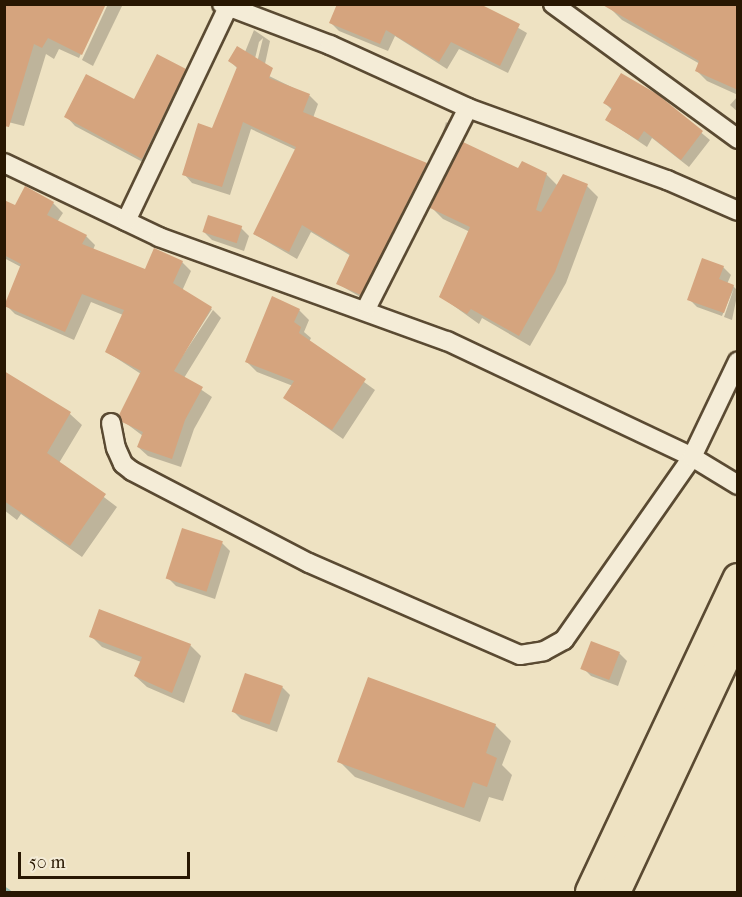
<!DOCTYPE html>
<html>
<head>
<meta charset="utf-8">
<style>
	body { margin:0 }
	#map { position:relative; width:742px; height:897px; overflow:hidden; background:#eee2c2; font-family:"IM FELL French Canon",serif }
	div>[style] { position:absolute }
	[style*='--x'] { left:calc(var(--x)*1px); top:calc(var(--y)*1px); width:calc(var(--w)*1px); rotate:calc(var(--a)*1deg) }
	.shadow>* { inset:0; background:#0003 }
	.stream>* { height:7px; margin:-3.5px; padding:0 3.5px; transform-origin:3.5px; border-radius:3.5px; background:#99beb1 }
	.building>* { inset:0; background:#d5a47e; transform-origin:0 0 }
	.roads { filter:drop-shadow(2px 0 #5a4a32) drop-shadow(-2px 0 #5a4a32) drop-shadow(0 2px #5a4a32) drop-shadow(0 -2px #5a4a32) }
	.minor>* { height:18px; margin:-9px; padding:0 9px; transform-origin:9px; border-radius:9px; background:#f4ecd7 }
	.primary>* { height:30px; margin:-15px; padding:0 15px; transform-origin:15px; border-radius:15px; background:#eee2c2 }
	span { translate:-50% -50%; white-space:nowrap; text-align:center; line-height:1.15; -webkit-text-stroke:5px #f4ecd7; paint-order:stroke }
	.frame { position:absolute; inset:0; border:6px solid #281702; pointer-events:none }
	.scale { position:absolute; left:18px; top:852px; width:172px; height:27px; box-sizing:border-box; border:3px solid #281702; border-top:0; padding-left:8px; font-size:18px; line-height:21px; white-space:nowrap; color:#281702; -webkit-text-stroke:4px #f4ecd7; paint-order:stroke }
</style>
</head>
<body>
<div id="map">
	<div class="shadow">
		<i style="clip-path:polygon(4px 4px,105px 4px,79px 58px,59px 49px,54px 59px,46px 54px,24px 126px,4px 121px)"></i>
		<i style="clip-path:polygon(108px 4px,123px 4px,93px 66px,82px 60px)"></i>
		<i style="clip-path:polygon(477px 4px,527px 33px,508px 73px,459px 49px,447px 69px,395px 36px,388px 51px,339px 31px,331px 23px)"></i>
		<i style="clip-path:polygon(738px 4px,738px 95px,707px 81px,697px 71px,700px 64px,622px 20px,612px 10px)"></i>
		<i style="clip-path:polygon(evenodd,254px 30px,270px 41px,263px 73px,310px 96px,318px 104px,313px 118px,427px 164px,435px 173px,369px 302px,338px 284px,351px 256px,311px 232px,297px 259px,254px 234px,296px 150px,251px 129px,230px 195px,192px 183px,184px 174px,213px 130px,238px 69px,230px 61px,245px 52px,254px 30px,263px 38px,254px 75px,251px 75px,259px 42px,263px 38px)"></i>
		<i style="clip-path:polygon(185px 70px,195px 80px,152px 167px,75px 126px,66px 116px,134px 101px)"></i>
		<i style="clip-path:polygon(656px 95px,710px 140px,689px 167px,652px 138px,647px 147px,607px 120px,612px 110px,605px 103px)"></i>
		<i style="clip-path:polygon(738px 96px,738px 112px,730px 105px)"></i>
		<i style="clip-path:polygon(446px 122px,451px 126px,444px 141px,441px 139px)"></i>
		<i style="clip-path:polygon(519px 170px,546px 174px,558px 186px,587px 186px,598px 197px,566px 283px,530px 346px,482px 318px,479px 324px,440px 296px,470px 232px,443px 219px,432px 208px)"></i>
		<i style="clip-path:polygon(26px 188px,53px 203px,63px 213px,57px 222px,86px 236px,95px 245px,93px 250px,145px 271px,182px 262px,191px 271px,182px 291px,212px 309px,169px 376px,213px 310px,221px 318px,184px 378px,212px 397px,194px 429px,181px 467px,148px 456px,138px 447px,143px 436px,123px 421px,141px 374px,107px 352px,123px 315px,91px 302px,74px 340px,15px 314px,6px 305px,21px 267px,4px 258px,4px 205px,15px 207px)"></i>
		<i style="clip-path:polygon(241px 228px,249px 236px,244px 251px,212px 240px,204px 232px)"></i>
		<i style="clip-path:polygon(723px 267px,731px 275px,727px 284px,733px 286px,738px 291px,732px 320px,724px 317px,734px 288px,722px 316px,697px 307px,689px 299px)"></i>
		<i style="clip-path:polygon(299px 310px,309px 320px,304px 332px,311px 338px,309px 342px,375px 390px,343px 439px,285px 398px,293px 386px,257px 372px,247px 362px)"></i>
		<i style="clip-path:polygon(4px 373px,70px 414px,82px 425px,59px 463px,117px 507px,82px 557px,21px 514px,17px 520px,4px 510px)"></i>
		<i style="clip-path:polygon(222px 543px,230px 551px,215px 599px,176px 586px,168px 578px)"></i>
		<i style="clip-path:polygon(91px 636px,190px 645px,201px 656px,184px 703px,147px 687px,135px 676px,141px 662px,102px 647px)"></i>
		<i style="clip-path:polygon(619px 653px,627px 661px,618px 686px,591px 676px,583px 668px)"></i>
		<i style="clip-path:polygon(246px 675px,282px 687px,290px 695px,277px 732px,241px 719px,233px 711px)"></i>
		<i style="clip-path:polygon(495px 725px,511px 741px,502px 765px,512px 775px,503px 801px,489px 797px,480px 822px,355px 777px,339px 761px)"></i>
	</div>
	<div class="stream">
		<i style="--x:4;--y:890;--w:4;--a:34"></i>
	</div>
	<div class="building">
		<i style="clip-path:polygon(4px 4px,106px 4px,82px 55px,48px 38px,42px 48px,34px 44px,9px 127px,4px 126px)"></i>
		<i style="clip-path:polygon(337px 4px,480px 4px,520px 24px,500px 66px,451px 42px,439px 62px,386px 30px,380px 44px,329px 23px)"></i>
		<i style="clip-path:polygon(601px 4px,738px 4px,738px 90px,695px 71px,699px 61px)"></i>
		<i style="clip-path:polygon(237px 46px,273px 68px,269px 78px,310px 94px,303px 112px,427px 163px,361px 295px,336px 284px,350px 254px,302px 225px,289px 252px,253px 234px,296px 147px,243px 122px,222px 187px,182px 175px,198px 123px,212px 128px,237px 67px,228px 61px)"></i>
		<i style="clip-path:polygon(157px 54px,186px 69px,142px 159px,64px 117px,86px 74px,134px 99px)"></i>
		<i style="clip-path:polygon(621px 73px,657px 94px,703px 131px,681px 160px,644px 131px,638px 140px,605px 120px,612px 108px,603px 103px)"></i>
		<i style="clip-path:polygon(463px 142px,518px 168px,522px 161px,547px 173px,536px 210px,541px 212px,563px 174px,588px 184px,555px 272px,519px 336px,471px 309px,467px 314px,439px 297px,470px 227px,430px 208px)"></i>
		<i style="clip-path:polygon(25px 186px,54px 202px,47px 215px,87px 235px,82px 244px,145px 269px,154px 248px,183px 261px,173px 283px,212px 307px,174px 371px,203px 387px,185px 420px,172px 459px,137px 447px,143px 432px,122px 422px,119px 415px,141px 371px,105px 352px,124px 310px,82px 294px,65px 332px,4px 306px,21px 264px,4px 255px,4px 200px,15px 205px)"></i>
		<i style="left:208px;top:215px;width:36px;height:18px;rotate:18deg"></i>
		<i style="clip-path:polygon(702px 258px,724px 266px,719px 279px,734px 285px,724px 313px,687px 300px)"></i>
		<i style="clip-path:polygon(272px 296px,300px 309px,294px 322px,301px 327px,299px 333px,366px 379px,332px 430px,283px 398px,294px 381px,245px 362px)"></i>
		<i style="clip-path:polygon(4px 371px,71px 412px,47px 453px,106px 494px,70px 546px,4px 501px)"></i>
		<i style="left:182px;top:528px;width:43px;height:53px;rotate:18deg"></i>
		<i style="clip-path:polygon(99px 609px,191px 644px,172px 693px,134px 676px,142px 657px,89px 637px)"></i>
		<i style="left:591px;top:641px;width:31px;height:30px;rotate:21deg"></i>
		<i style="left:245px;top:673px;width:40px;height:41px;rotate:19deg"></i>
		<i style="clip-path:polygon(368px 677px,496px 724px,486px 753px,497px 758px,487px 787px,473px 782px,464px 808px,337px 762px)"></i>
	</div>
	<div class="roads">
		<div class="minor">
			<i style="--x:222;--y:4;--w:116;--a:20.8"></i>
			<i style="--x:330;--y:45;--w:152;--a:24.5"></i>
			<i style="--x:468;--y:108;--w:212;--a:19.9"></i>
			<i style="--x:667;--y:180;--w:77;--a:23.6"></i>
			<i style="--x:553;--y:4;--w:229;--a:36.1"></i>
			<i style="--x:4;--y:163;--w:172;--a:25.5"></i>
			<i style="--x:159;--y:237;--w:306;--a:19.9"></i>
			<i style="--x:447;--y:341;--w:271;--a:25.3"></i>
			<i style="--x:692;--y:457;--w:54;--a:31.3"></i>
			<i style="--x:126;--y:221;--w:237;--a:-64.5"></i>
			<i style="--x:366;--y:309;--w:225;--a:-63.1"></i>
			<i style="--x:111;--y:423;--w:25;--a:79"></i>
			<i style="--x:116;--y:448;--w:17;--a:66"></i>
			<i style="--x:123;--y:464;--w:11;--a:38"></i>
			<i style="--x:132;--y:471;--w:199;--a:27.5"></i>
			<i style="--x:309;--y:563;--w:230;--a:23.6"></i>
			<i style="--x:520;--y:655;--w:24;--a:-9"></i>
			<i style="--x:544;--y:651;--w:23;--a:-29"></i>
			<i style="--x:564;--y:640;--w:223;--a:-55"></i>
			<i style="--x:692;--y:457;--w:106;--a:-64.4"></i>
		</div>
		<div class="primary">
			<i style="--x:591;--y:892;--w:346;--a:-64.8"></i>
			<i style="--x:615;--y:892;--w:290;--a:-64.9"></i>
		</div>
	</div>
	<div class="frame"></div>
	<div class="scale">50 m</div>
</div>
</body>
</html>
